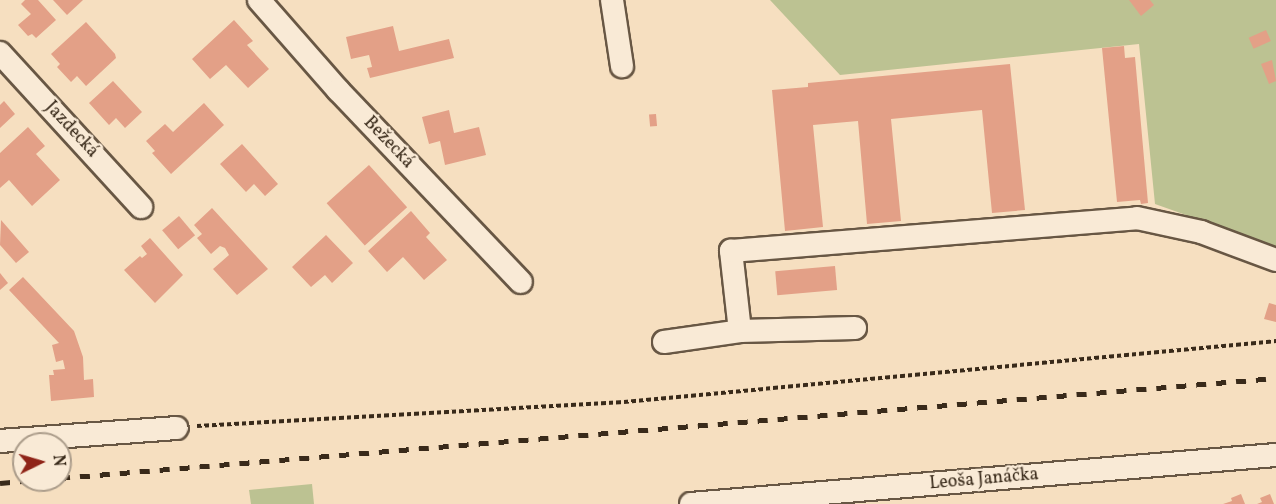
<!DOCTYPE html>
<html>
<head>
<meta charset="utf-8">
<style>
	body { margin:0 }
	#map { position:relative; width:1276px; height:504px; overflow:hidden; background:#f6dfc0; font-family:Vollkorn,serif }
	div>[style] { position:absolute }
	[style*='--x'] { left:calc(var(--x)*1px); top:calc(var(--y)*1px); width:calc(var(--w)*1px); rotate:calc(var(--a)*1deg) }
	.green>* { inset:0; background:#bcc292 }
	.building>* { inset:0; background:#e3a087; transform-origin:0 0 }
	.path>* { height:4px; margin-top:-2px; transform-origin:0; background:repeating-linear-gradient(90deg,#392a1a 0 4.5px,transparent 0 7.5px) }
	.roads { filter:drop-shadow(2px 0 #685744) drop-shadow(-2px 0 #685744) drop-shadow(0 2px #685744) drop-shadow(0 -2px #685744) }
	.minor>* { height:22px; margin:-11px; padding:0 11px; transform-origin:11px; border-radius:11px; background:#f9ead6 }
	.rail>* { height:4.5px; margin-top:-2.25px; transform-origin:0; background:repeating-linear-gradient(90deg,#392a1a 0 10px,transparent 0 20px) }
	span { translate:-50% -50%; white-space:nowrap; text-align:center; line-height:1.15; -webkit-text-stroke:4.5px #f9ead6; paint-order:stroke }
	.street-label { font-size:18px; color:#392a1a }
	.north { position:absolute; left:12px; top:432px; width:60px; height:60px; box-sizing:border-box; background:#f9ead6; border:2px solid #ac9d8b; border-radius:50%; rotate:85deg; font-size:16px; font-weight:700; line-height:24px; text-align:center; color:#392a1a }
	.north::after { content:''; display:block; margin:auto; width:21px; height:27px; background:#8f2418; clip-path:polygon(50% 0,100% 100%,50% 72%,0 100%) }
</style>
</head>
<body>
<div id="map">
	<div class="green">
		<i style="clip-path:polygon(770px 0,1276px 0,1276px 247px,1155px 204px,1139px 44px,840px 75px)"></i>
		<i style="clip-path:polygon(312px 484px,314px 504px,251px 504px,249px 490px)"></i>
	</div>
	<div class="building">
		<i style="clip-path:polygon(25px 0,38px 0,56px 20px,36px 38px,32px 34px,28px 36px,18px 25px,31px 14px,21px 4px)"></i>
		<i style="clip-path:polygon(53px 0,83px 0,67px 15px)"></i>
		<i style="clip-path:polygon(1129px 0,1150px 0,1154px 5px,1141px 16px)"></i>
		<i style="clip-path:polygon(234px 20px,253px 41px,247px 45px,269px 69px,248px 88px,226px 65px,210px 79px,192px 59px)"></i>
		<i style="clip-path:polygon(86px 22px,115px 54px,116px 58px,86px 86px,77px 76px,71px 82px,57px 67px,60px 64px,51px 54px)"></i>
		<i style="clip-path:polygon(393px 26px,399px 51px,449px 39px,454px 58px,370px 78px,367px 68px,372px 67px,369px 55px,351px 59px,346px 37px)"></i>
		<i style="left:1266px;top:30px;width:12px;height:19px;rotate:66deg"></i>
		<i style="clip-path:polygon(1124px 46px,1125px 58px,1135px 57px,1148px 203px,1141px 204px,1140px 200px,1117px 202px,1102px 48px)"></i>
		<i style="clip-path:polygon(1272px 60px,1276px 81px,1269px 84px,1261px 64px)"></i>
		<i style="clip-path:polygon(1010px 64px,1025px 210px,992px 213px,982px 110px,891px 119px,901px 221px,867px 224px,858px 121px,813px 125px,823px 227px,785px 231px,772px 90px,808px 87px,808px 83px)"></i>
		<i style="clip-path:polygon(113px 81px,142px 112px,125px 128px,116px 118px,109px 125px,89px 103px)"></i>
		<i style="clip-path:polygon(4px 101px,15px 114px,0 128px,0 105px)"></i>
		<i style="clip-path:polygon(204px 103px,224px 125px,171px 174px,152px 153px,155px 151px,146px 141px,165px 124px,173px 132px)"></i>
		<i style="clip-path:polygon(449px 110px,454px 133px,479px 127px,486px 155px,445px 165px,440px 141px,429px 144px,422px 117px)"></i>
		<i style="left:656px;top:114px;width:12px;height:7px;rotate:85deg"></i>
		<i style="clip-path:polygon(28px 127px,45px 146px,36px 154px,60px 180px,32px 206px,9px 180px,0 188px,0 153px)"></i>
		<i style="clip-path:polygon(242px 144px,278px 184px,265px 196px,254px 184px,246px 192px,220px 164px)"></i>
		<i style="left:369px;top:165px;width:57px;height:57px;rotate:48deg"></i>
		<i style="clip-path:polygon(212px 208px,268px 269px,237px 295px,213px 269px,229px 255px,225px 248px,220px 246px,211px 254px,197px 238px,202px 234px,194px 225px)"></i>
		<i style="clip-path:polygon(411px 211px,430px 233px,426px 237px,447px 260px,424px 280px,403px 257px,387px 272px,368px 251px)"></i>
		<i style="left:179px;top:216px;width:25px;height:22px;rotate:50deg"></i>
		<i style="clip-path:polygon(1px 220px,29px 252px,16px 263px,0 245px)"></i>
		<i style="clip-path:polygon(326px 235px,353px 263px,332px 283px,325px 275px,311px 287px,292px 267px)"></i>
		<i style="clip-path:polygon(150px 238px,183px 275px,155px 303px,124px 270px,140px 256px,142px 258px,147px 254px,141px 246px)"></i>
		<i style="left:835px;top:266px;width:24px;height:60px;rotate:85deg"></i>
		<i style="clip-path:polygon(0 273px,8px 283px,0 290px)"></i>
		<i style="clip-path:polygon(23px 277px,74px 331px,83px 357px,84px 380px,93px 379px,94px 397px,51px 401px,49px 375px,54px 375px,53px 370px,65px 369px,63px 360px,56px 362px,52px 345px,59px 343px,9px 290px)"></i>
		<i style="clip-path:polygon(1269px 303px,1276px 305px,1276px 322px,1264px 319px)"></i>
		<i style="clip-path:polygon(1241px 494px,1245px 504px,1223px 504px,1232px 501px,1231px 498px)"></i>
		<i style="clip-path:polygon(1270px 494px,1274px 504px,1257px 504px,1262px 502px,1260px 498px)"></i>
	</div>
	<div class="path">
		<i style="--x:197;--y:426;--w:428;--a:-3.2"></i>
		<i style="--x:624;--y:402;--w:655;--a:-5.34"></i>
	</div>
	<div class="roads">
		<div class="minor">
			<i style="--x:259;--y:0;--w:120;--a:48.7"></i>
			<i style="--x:338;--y:90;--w:265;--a:46.4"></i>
			<i style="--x:612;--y:0;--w:67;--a:81.4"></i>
			<i style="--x:0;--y:53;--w:209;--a:47.5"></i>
			<i style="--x:855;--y:328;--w:115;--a:178.5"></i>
			<i style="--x:740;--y:331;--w:81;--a:-96.4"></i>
			<i style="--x:731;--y:251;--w:407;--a:-4.6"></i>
			<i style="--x:1137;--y:218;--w:66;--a:12.3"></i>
			<i style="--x:1201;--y:232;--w:80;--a:20.5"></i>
			<i style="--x:664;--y:342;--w:77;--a:-8.2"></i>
			<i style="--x:0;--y:441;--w:177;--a:-4.2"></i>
			<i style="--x:691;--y:504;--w:587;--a:-4.79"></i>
		</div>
	</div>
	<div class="rail">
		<i style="--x:60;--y:478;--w:1220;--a:-4.7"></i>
		<i style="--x:0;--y:483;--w:36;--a:-5"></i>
	</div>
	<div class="street-label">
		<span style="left:71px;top:130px;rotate:47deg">Jazdecká</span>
		<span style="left:388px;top:143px;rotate:46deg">Bežecká</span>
		<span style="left:984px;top:480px;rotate:-5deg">Leoša Janáčka</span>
	</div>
	<div class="north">N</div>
</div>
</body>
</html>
